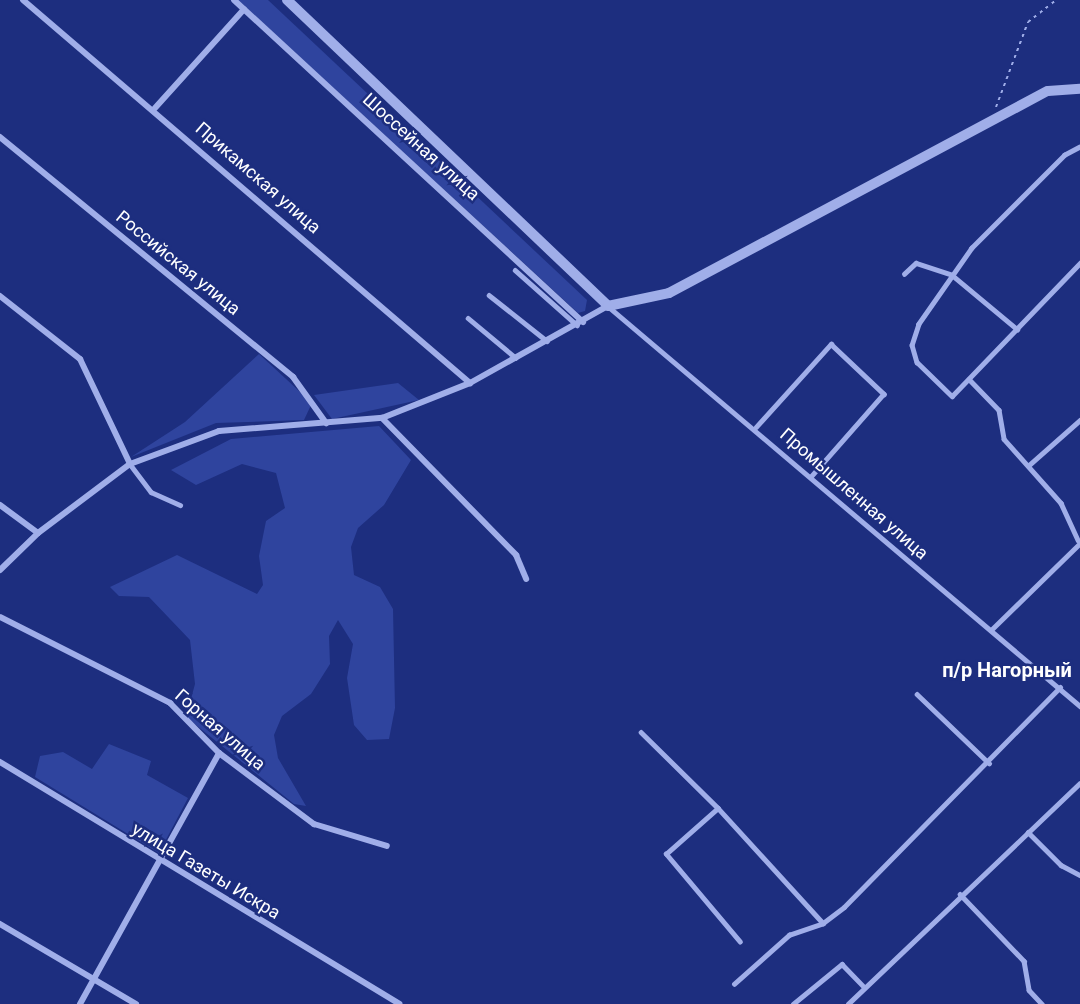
<!DOCTYPE html>
<html>
<head>
<meta charset="utf-8">
<style>
	body { margin:0 }
	#map { position:relative; width:1080px; height:1004px; overflow:hidden; background:#1d2e7f; font-family:Roboto,sans-serif }
	div>[style] { position:absolute }
	[style*='--x'] { left:calc(var(--x)*1px); top:calc(var(--y)*1px); width:calc(var(--w)*1px); rotate:calc(var(--a)*1deg) }
	.green>* { inset:0; background:#2f449e }
	.path>* { height:2px; margin-top:-1px; transform-origin:0; background:repeating-linear-gradient(90deg,#a0aee9 0 3px,transparent 0 7.5px) }
	.service>* { height:4.5px; margin:-2.25px; padding:0 2.25px; transform-origin:2.25px; border-radius:2.25px; background:#a0aee9 }
	.minor>* { height:6px; margin:-3px; padding:0 3px; transform-origin:3px; border-radius:3px; background:#a0aee9 }
	.tertiary>* { height:10px; margin:-5px; padding:0 5px; transform-origin:5px; border-radius:5px; background:#a0aee9 }
	span { translate:-50% -50%; white-space:nowrap; text-align:center; line-height:1.15; -webkit-text-stroke:5px #1d2e7f; paint-order:stroke }
	.street-label { font-size:18px; color:#fff }
	.neighbourhood-label { font-size:20px; color:#fff; font-weight:700 }
</style>
</head>
<body>
<div id="map">
	<div class="green">
		<i style="clip-path:polygon(238px 0,268px 0,587px 300px,585px 311px,578px 313px)"></i>
		<i style="clip-path:polygon(259px 354px,312px 403px,304px 420px,216px 423px,131px 457px,185px 422px)"></i>
		<i style="clip-path:polygon(398px 383px,419px 400px,332px 419px,314px 395px)"></i>
		<i style="clip-path:polygon(379px 426px,411px 460px,384px 505px,358px 528px,351px 547px,354px 575px,380px 587px,393px 609px,395px 708px,389px 739px,367px 740px,354px 725px,347px 678px,353px 644px,338px 620px,329px 636px,330px 664px,311px 694px,282px 716px,274px 735px,278px 758px,306px 806px,294px 804px,186px 717px,195px 684px,190px 640px,149px 597px,119px 596px,110px 587px,177px 555px,257px 594px,263px 585px,259px 556px,266px 521px,285px 508px,276px 473px,242px 464px,196px 485px,171px 470px,231px 439px)"></i>
		<i style="clip-path:polygon(109px 744px,151px 761px,147px 775px,188px 798px,159px 853px,35px 777px,40px 756px,63px 752px,92px 769px)"></i>
	</div>
	<div class="path">
		<i style="--x:996;--y:107;--w:91;--a:-69.4"></i>
		<i style="--x:1028;--y:22;--w:36;--a:-38"></i>
	</div>
	<div class="service">
		<i style="--x:1080;--y:147;--w:17;--a:152"></i>
		<i style="--x:1065;--y:155;--w:132;--a:135"></i>
		<i style="--x:972;--y:248;--w:93;--a:124.9"></i>
		<i style="--x:919;--y:324;--w:22;--a:108"></i>
		<i style="--x:912;--y:345;--w:18;--a:74"></i>
		<i style="--x:917;--y:362;--w:49;--a:44.2"></i>
		<i style="--x:952;--y:396;--w:185;--a:-46.1"></i>
		<i style="--x:515;--y:270;--w:83;--a:41.6"></i>
		<i style="--x:904;--y:274;--w:16;--a:-43"></i>
		<i style="--x:916;--y:263;--w:38;--a:18"></i>
		<i style="--x:952;--y:275;--w:85;--a:39.7"></i>
		<i style="--x:489;--y:295;--w:74;--a:38.4"></i>
		<i style="--x:610;--y:308;--w:616;--a:40.26"></i>
		<i style="--x:468;--y:318;--w:62;--a:39.8"></i>
		<i style="--x:969;--y:379;--w:43;--a:45.9"></i>
		<i style="--x:999;--y:410;--w:29;--a:80"></i>
		<i style="--x:1004;--y:439;--w:86;--a:48.3"></i>
		<i style="--x:1061;--y:503;--w:41;--a:65.3"></i>
		<i style="--x:756;--y:427;--w:112;--a:-47.9"></i>
		<i style="--x:831;--y:344;--w:73;--a:43.3"></i>
		<i style="--x:884;--y:394;--w:109;--a:131.3"></i>
		<i style="--x:130;--y:464;--w:35;--a:53"></i>
		<i style="--x:151;--y:492;--w:32;--a:24"></i>
		<i style="--x:1028;--y:466;--w:69;--a:-41.5"></i>
		<i style="--x:992;--y:629;--w:123;--a:-44.3"></i>
		<i style="--x:917;--y:694;--w:100;--a:43.8"></i>
		<i style="--x:641;--y:732;--w:108;--a:44.6"></i>
		<i style="--x:1028;--y:832;--w:47;--a:45"></i>
		<i style="--x:1061;--y:865;--w:21;--a:28"></i>
		<i style="--x:960;--y:894;--w:93;--a:46.3"></i>
		<i style="--x:1024;--y:961;--w:29;--a:80"></i>
		<i style="--x:1029;--y:990;--w:19;--a:47"></i>
		<i style="--x:740;--y:942;--w:115;--a:-130.1"></i>
		<i style="--x:666;--y:854;--w:69;--a:-41.5"></i>
		<i style="--x:718;--y:808;--w:156;--a:47.6"></i>
		<i style="--x:823;--y:923;--w:26;--a:-37"></i>
		<i style="--x:844;--y:907;--w:308;--a:-45.5"></i>
		<i style="--x:734;--y:984;--w:74;--a:-41.7"></i>
		<i style="--x:789;--y:935;--w:36;--a:-19"></i>
		<i style="--x:793;--y:1004;--w:63;--a:-39.2"></i>
		<i style="--x:842;--y:964;--w:30;--a:46"></i>
		<i style="--x:848;--y:1004;--w:320;--a:-43.6"></i>
	</div>
	<div class="minor">
		<i style="--x:23;--y:0;--w:589;--a:40.59"></i>
		<i style="--x:234;--y:0;--w:475;--a:42.7"></i>
		<i style="--x:155;--y:108;--w:133;--a:-48"></i>
		<i style="--x:0;--y:137;--w:379;--a:39.3"></i>
		<i style="--x:293;--y:377;--w:57;--a:54.3"></i>
		<i style="--x:0;--y:296;--w:102;--a:38.2"></i>
		<i style="--x:80;--y:359;--w:116;--a:64.5"></i>
		<i style="--x:382;--y:418;--w:192;--a:45.6"></i>
		<i style="--x:516;--y:555;--w:26;--a:67"></i>
		<i style="--x:0;--y:505;--w:47;--a:36.4"></i>
		<i style="--x:0;--y:570;--w:53;--a:-44.2"></i>
		<i style="--x:38;--y:533;--w:115;--a:-36.9"></i>
		<i style="--x:130;--y:464;--w:95;--a:-20.3"></i>
		<i style="--x:219;--y:431;--w:164;--a:-4.6"></i>
		<i style="--x:382;--y:418;--w:95;--a:-21.7"></i>
		<i style="--x:470;--y:383;--w:158;--a:-29.2"></i>
		<i style="--x:0;--y:617;--w:191;--a:26.8"></i>
		<i style="--x:170;--y:703;--w:70;--a:45.6"></i>
		<i style="--x:219;--y:753;--w:119;--a:36.8"></i>
		<i style="--x:314;--y:824;--w:76;--a:16.8"></i>
		<i style="--x:0;--y:762;--w:467;--a:31.2"></i>
		<i style="--x:0;--y:924;--w:158;--a:30.5"></i>
		<i style="--x:80;--y:1004;--w:287;--a:-61"></i>
	</div>
	<div class="tertiary">
		<i style="--x:287;--y:0;--w:443;--a:43.6"></i>
		<i style="--x:608;--y:306;--w:62;--a:-12"></i>
		<i style="--x:669;--y:293;--w:429;--a:-28.1"></i>
		<i style="--x:1048;--y:91;--w:32;--a:-4"></i>
	</div>
	<div class="street-label">
		<span style="left:421px;top:147px;rotate:42deg">Шоссейная улица</span>
		<span style="left:258px;top:178px;rotate:41deg">Прикамская улица</span>
		<span style="left:178px;top:263px;rotate:39deg">Российская улица</span>
		<span style="left:854px;top:494px;rotate:41deg">Промышленная улица</span>
		<span style="left:220px;top:730px;rotate:41deg">Горная улица</span>
		<span style="left:206px;top:871px;rotate:31deg">улица Газеты Искра</span>
	</div>
	<div class="neighbourhood-label">
		<span style="left:1007px;top:670px">п/р Нагорный</span>
	</div>
</div>
</body>
</html>
